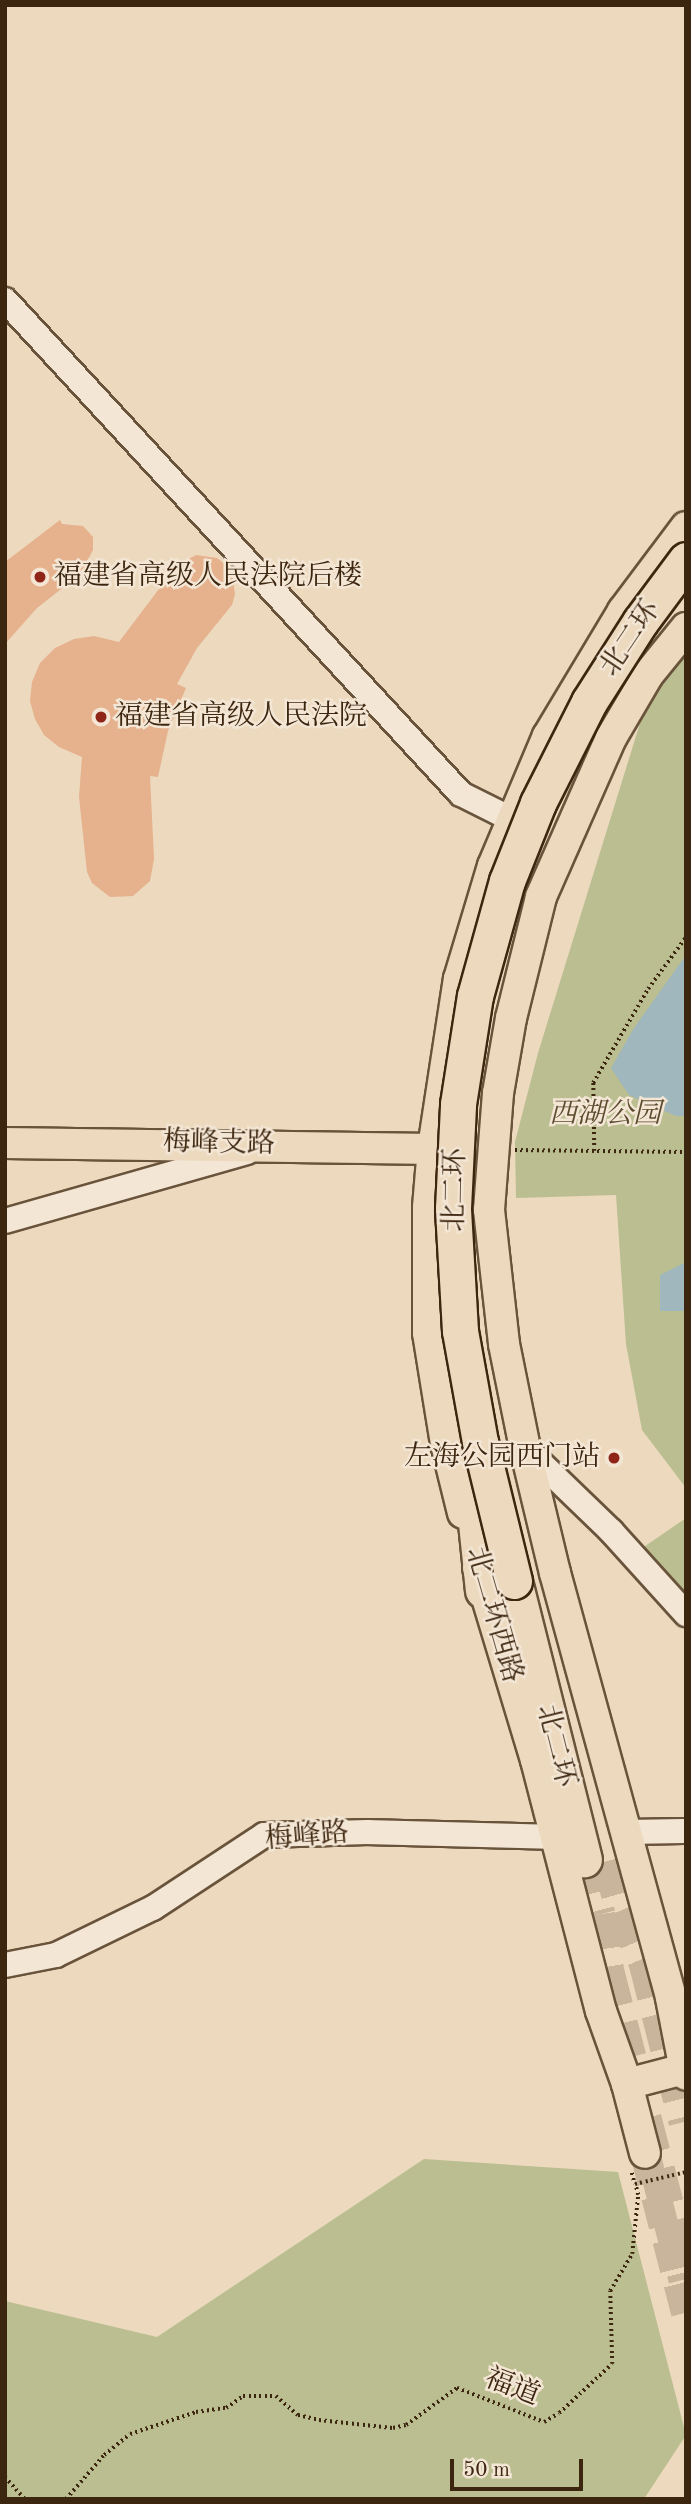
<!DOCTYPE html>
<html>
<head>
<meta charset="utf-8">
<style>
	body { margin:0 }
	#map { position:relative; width:691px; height:2504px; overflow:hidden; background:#ecd9be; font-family:"Old Standard TT","Noto Serif SC",serif }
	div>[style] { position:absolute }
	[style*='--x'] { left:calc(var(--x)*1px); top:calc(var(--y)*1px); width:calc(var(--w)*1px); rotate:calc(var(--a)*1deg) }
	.green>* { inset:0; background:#babe90 }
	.water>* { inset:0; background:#9fb7bd }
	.building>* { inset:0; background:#e6b18d }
	.major-tunnel>* { height:30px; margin-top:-15px; transform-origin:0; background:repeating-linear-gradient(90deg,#c9b59b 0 30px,transparent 0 45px) }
	.highway-tunnel>* { height:35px; margin-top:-17.5px; transform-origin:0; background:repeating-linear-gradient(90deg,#c9b59b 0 35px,transparent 0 53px) }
	.path>* { height:3.5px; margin-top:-1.75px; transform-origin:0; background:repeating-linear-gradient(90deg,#3d260f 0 2px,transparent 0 5.5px) }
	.roads { filter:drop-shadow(2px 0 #69533b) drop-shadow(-2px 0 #69533b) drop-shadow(0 2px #69533b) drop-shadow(0 -2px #69533b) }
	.minor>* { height:24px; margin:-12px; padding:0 12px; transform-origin:12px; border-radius:12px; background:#f3e6d5 }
	.major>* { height:30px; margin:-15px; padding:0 15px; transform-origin:15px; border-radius:15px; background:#ecd9be }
	.highway>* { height:35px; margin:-17.5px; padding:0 17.5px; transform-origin:17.5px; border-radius:17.5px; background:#ecd9be }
	.path-bridge>* { height:3.5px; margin-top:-1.75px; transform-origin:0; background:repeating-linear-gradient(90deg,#3d260f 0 2px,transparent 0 5.5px) }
	.bridges { filter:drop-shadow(2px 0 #3d260f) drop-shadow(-2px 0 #3d260f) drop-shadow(0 2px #3d260f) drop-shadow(0 -2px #3d260f) }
	.highway-bridge>* { height:35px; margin:-17.5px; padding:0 17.5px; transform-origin:17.5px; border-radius:17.5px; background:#ecd9be }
	.dots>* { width:19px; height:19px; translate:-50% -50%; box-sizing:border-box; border:4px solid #f3e6d5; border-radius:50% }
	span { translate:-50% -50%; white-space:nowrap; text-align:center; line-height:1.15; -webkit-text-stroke:5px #f3e6d5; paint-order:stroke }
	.poi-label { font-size:28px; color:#3d260f }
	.left { translate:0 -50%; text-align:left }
	.right { translate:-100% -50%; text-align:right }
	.street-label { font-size:28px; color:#3d260f }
	.park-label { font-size:28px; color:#5c4c2f; font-style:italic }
	.frame { position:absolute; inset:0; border:7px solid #3d260f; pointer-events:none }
	.scale { position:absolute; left:450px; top:2459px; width:133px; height:32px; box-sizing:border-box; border:4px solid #3d260f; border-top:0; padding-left:9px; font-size:21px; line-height:24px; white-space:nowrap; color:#3d260f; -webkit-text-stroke:5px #f3e6d5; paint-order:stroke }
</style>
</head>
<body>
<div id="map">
	<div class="green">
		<i style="clip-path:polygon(686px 647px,686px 1488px,642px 1430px,626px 1344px,616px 1195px,516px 1198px,515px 1142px,538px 1053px,649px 694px)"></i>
		<i style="clip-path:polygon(686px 1518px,686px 1601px,638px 1551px)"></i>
		<i style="clip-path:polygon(424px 2159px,618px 2172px,686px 2435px,644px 2499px,5px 2499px,5px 2301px,157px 2337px)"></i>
	</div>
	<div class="water">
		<i style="clip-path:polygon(686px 955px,686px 1116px,676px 1116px,629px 1095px,611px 1068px,634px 1028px)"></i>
		<i style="clip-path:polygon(686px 1262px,686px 1311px,660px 1311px,660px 1275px)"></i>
	</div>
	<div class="building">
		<i style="clip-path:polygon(60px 520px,62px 524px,83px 526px,93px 537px,93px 550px,86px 563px,88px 568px,37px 608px,5px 644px,5px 562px)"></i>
		<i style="clip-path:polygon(196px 555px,217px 558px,226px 565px,232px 573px,235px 594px,232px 605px,197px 648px,177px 684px,186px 688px,168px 731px,158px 777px,150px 776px,154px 859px,150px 881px,133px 896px,110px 897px,92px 883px,87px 872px,79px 797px,82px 757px,59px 747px,44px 735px,35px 719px,30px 701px,32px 682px,40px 663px,55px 648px,74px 639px,94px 636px,119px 642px,177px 565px)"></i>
	</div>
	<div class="major-tunnel">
		<i style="--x:645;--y:2153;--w:165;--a:75.6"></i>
	</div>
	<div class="highway-tunnel">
		<i style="--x:584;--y:1859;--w:57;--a:75.7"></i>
		<i style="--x:598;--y:1914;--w:59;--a:81.2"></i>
		<i style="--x:607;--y:1972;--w:88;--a:75.5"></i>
		<i style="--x:609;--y:1860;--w:51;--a:74.1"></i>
		<i style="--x:623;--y:1909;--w:58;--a:66.5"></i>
		<i style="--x:646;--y:1962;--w:164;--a:75.9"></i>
		<i style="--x:644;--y:2118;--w:166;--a:75.4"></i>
	</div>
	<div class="path">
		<i style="--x:515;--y:1150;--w:171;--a:0.7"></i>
		<i style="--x:594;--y:1151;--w:68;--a:-90.8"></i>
		<i style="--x:593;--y:1083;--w:109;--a:-59.7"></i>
		<i style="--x:648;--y:989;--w:64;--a:-53.8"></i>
		<i style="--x:632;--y:2173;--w:11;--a:75"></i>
		<i style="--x:5;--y:2477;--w:30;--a:48"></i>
	</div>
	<div class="roads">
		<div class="minor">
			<i style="--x:5;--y:300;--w:672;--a:47.29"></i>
			<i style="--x:461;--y:794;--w:58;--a:26.6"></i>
			<i style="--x:5;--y:1221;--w:252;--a:-15.9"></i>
			<i style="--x:525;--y:1448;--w:120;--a:44"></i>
			<i style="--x:611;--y:1531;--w:112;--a:47.9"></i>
			<i style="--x:624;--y:1832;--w:62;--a:-0.9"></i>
			<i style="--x:5;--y:1965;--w:52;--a:-11.1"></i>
			<i style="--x:56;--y:1955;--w:108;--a:-25.9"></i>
			<i style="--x:153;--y:1908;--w:133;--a:-33.3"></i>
			<i style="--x:264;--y:1835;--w:104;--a:-1.7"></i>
			<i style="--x:368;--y:1832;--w:188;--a:1.5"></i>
		</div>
		<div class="major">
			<i style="--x:686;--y:628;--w:60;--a:129"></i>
			<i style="--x:648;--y:675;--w:73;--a:120.4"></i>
			<i style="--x:611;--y:738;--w:174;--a:113.8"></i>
			<i style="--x:541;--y:897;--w:125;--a:103.9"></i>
			<i style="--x:511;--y:1018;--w:76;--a:99.8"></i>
			<i style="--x:498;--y:1093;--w:117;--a:94.4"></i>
			<i style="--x:489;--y:1210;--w:135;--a:83.6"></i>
			<i style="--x:504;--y:1344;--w:106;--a:78.6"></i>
			<i style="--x:525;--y:1448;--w:129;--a:76.5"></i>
			<i style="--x:555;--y:1573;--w:441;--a:74.7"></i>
			<i style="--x:671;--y:1998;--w:78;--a:79"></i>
			<i style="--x:5;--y:1143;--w:448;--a:0.8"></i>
			<i style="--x:463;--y:1513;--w:71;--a:-103.8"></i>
			<i style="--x:446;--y:1444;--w:112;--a:-99.2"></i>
			<i style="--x:428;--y:1333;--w:126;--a:-90"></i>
			<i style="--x:428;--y:1207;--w:59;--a:-85.2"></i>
			<i style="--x:433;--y:1148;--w:171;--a:-81.3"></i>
			<i style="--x:459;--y:979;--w:118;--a:-73.3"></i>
			<i style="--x:493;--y:866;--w:141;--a:-67.1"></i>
			<i style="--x:548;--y:736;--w:146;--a:-59"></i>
			<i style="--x:623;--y:611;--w:105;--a:-53.1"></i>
			<i style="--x:478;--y:1568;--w:201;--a:73.2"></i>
			<i style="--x:536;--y:1760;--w:259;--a:75.5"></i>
			<i style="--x:601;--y:2011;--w:77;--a:70.4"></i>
			<i style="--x:627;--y:2084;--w:71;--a:75.4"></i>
			<i style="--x:627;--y:2084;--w:59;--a:-14.7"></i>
		</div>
		<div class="highway">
			<i style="--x:466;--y:1426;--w:165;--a:84.1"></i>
			<i style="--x:514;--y:1581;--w:287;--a:75.9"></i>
		</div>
	</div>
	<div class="path-bridge">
		<i style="--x:66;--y:2499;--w:58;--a:-49.2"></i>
		<i style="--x:104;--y:2455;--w:33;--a:-39"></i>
		<i style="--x:130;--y:2434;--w:70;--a:-18.4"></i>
		<i style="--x:196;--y:2412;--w:30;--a:-8"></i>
		<i style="--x:226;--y:2408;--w:21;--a:-35"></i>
		<i style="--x:243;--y:2396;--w:33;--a:0"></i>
		<i style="--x:276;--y:2396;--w:29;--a:41"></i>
		<i style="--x:298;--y:2415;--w:22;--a:13"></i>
		<i style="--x:319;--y:2420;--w:74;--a:6.2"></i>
		<i style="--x:393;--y:2428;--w:13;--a:-13"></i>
		<i style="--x:406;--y:2425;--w:63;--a:-36"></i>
		<i style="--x:457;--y:2388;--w:93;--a:21.3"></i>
		<i style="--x:544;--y:2422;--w:17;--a:-31"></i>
		<i style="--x:559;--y:2413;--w:72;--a:-42.8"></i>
		<i style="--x:612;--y:2364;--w:73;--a:-91.6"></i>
		<i style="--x:610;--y:2291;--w:43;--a:-59.3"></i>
		<i style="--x:632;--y:2254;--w:59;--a:-84.2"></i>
		<i style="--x:638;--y:2195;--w:11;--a:-105"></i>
		<i style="--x:635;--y:2184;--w:52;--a:-13.2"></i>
	</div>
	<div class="bridges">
		<div class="highway-bridge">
			<i style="--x:514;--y:1581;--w:143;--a:-103.7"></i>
			<i style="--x:480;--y:1442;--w:113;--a:-100.2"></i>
			<i style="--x:460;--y:1331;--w:123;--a:-93.3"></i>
			<i style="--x:453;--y:1208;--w:104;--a:-87.2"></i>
			<i style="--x:458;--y:1104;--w:109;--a:-81.1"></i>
			<i style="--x:475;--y:996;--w:119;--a:-74.5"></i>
			<i style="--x:507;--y:881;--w:84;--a:-68.3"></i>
			<i style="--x:538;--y:803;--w:113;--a:-63.2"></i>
			<i style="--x:589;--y:702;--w:95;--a:-57.5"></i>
			<i style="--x:640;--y:622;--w:77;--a:-53.4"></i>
		</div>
	</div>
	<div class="dots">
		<i style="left:40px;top:577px;background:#8f2418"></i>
		<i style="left:101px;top:717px;background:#8f2418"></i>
		<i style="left:614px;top:1458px;background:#8f2418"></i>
	</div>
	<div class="poi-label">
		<span class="left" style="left:54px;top:577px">福建省高级人民法院后楼</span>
		<span class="left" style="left:115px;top:717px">福建省高级人民法院</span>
		<span class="right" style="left:600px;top:1458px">左海公园西门站</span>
	</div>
	<div class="street-label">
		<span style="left:631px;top:639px;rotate:-56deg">北二环</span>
		<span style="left:219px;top:1144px;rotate:1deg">梅峰支路</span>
		<span style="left:456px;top:1190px;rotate:-89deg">北二环</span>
		<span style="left:493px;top:1615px;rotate:74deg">北二环西路</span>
		<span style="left:555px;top:1746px;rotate:76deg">北二环</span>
		<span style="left:307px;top:1837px;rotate:-5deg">梅峰路</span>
		<span style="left:512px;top:2388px;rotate:21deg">福道</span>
	</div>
	<div class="park-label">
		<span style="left:605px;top:1115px">西湖公园</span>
	</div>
	<div class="frame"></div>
	<div class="scale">50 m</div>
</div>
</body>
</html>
